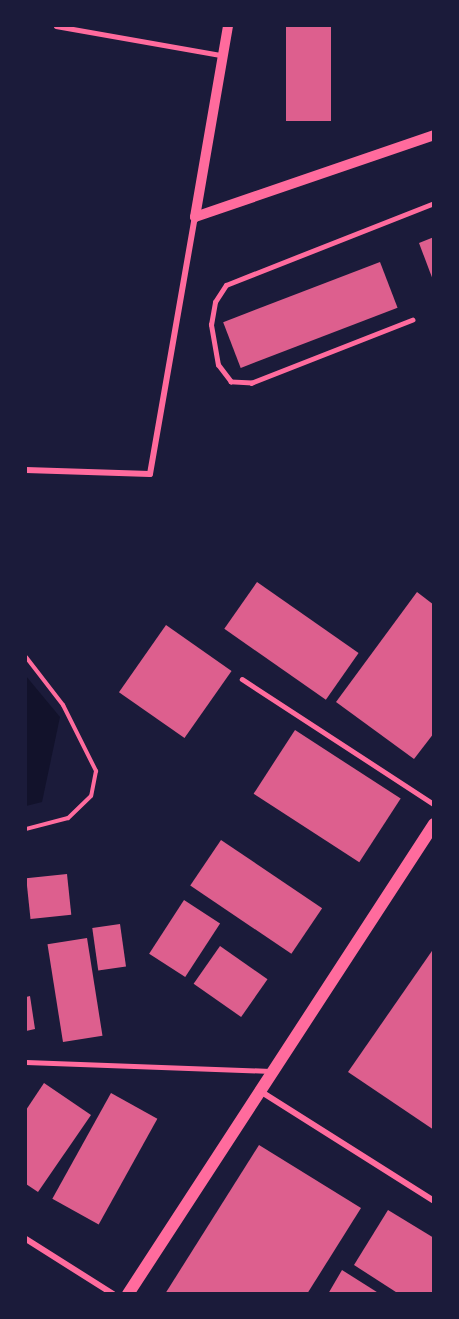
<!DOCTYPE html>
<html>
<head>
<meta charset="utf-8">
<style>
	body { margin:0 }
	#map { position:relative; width:459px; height:1319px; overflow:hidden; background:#1b1b3a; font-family:Jost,sans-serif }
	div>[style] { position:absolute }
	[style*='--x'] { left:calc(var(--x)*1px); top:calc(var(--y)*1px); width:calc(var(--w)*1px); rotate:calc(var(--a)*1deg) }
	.water>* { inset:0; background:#12122b }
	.building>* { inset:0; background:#dd5f8e; transform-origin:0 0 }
	.path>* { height:4px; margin:-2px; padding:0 2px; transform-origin:2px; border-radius:2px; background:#ff6b9d }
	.service>* { height:4.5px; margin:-2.25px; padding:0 2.25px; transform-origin:2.25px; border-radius:2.25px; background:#ff6b9d }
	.minor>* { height:6px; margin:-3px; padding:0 3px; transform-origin:3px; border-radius:3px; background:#ff6b9d }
	.tertiary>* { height:10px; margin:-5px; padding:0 5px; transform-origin:5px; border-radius:5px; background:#ff6b9d }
	.secondary>* { height:12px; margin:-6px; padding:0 6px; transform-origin:6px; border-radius:6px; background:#ff6b9d }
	span { translate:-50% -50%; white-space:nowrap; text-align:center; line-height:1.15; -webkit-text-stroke:5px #1b1b3a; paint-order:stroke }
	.frame { position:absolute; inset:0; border:27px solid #1b1b3a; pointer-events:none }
</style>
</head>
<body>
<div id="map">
	<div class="water">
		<i style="clip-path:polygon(26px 676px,60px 717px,42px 802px,26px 806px)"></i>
	</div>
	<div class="building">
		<i style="left:286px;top:26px;width:45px;height:95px"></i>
		<i style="clip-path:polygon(434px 237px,434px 280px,433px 280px,419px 243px)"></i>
		<i style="left:380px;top:262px;width:49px;height:168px;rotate:69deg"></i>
		<i style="left:257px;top:582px;width:124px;height:57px;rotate:35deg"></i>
		<i style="clip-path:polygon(417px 592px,434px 605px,434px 733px,414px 759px,336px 702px)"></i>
		<i style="left:166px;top:625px;width:80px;height:82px;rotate:35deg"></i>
		<i style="left:295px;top:730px;width:126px;height:76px;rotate:33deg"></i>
		<i style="left:221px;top:840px;width:122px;height:55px;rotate:34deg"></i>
		<i style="left:67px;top:874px;width:41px;height:41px;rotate:84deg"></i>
		<i style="left:184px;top:900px;width:43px;height:64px;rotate:33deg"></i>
		<i style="left:120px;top:924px;width:43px;height:28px;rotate:82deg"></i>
		<i style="left:87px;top:938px;width:99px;height:40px;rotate:81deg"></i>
		<i style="left:220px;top:946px;width:58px;height:46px;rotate:35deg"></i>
		<i style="clip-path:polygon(434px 948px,434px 1130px,348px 1072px)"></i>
		<i style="clip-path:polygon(30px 996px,35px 1029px,26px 1031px,26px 997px)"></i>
		<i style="clip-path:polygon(44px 1083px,91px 1115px,38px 1192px,26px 1184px,26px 1110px)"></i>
		<i style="left:111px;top:1093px;width:53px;height:121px;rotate:29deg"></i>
		<i style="clip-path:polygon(259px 1145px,361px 1208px,307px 1294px,165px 1294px)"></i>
		<i style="clip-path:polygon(388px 1210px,434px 1238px,434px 1294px,399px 1294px,354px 1265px)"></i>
		<i style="clip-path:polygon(342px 1270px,380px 1294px,328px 1294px)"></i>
	</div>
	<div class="path">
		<i style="--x:26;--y:657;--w:61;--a:52.4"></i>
		<i style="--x:63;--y:705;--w:74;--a:63.4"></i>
		<i style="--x:96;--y:771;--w:25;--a:101"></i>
		<i style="--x:91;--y:796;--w:32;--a:136"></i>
		<i style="--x:68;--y:818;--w:43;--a:165.3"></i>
	</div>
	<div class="service">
		<i style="--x:56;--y:26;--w:168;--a:10"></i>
		<i style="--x:413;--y:320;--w:173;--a:158.6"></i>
		<i style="--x:252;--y:383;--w:21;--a:-177"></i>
		<i style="--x:231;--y:382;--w:21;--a:-127"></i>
		<i style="--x:218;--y:365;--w:41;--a:-99.9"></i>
		<i style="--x:211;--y:325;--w:23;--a:-80"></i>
		<i style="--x:215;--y:302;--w:20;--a:-57"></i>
		<i style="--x:226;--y:285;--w:224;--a:-21.5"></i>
		<i style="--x:242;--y:679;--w:229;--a:33.1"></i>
		<i style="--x:26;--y:1062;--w:244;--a:2.1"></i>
	</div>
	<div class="minor">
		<i style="--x:26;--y:470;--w:124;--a:1.8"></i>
		<i style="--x:150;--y:474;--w:261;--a:-80.1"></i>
		<i style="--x:260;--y:1091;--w:206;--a:32.3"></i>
		<i style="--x:26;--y:1239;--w:103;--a:32.3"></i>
	</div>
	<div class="tertiary">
		<i style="--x:228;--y:26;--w:194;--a:99.8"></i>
		<i style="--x:195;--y:217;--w:253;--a:-18.9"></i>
	</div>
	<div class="secondary">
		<i style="--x:128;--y:1294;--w:561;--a:-56.93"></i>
	</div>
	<div class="frame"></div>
</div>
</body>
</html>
